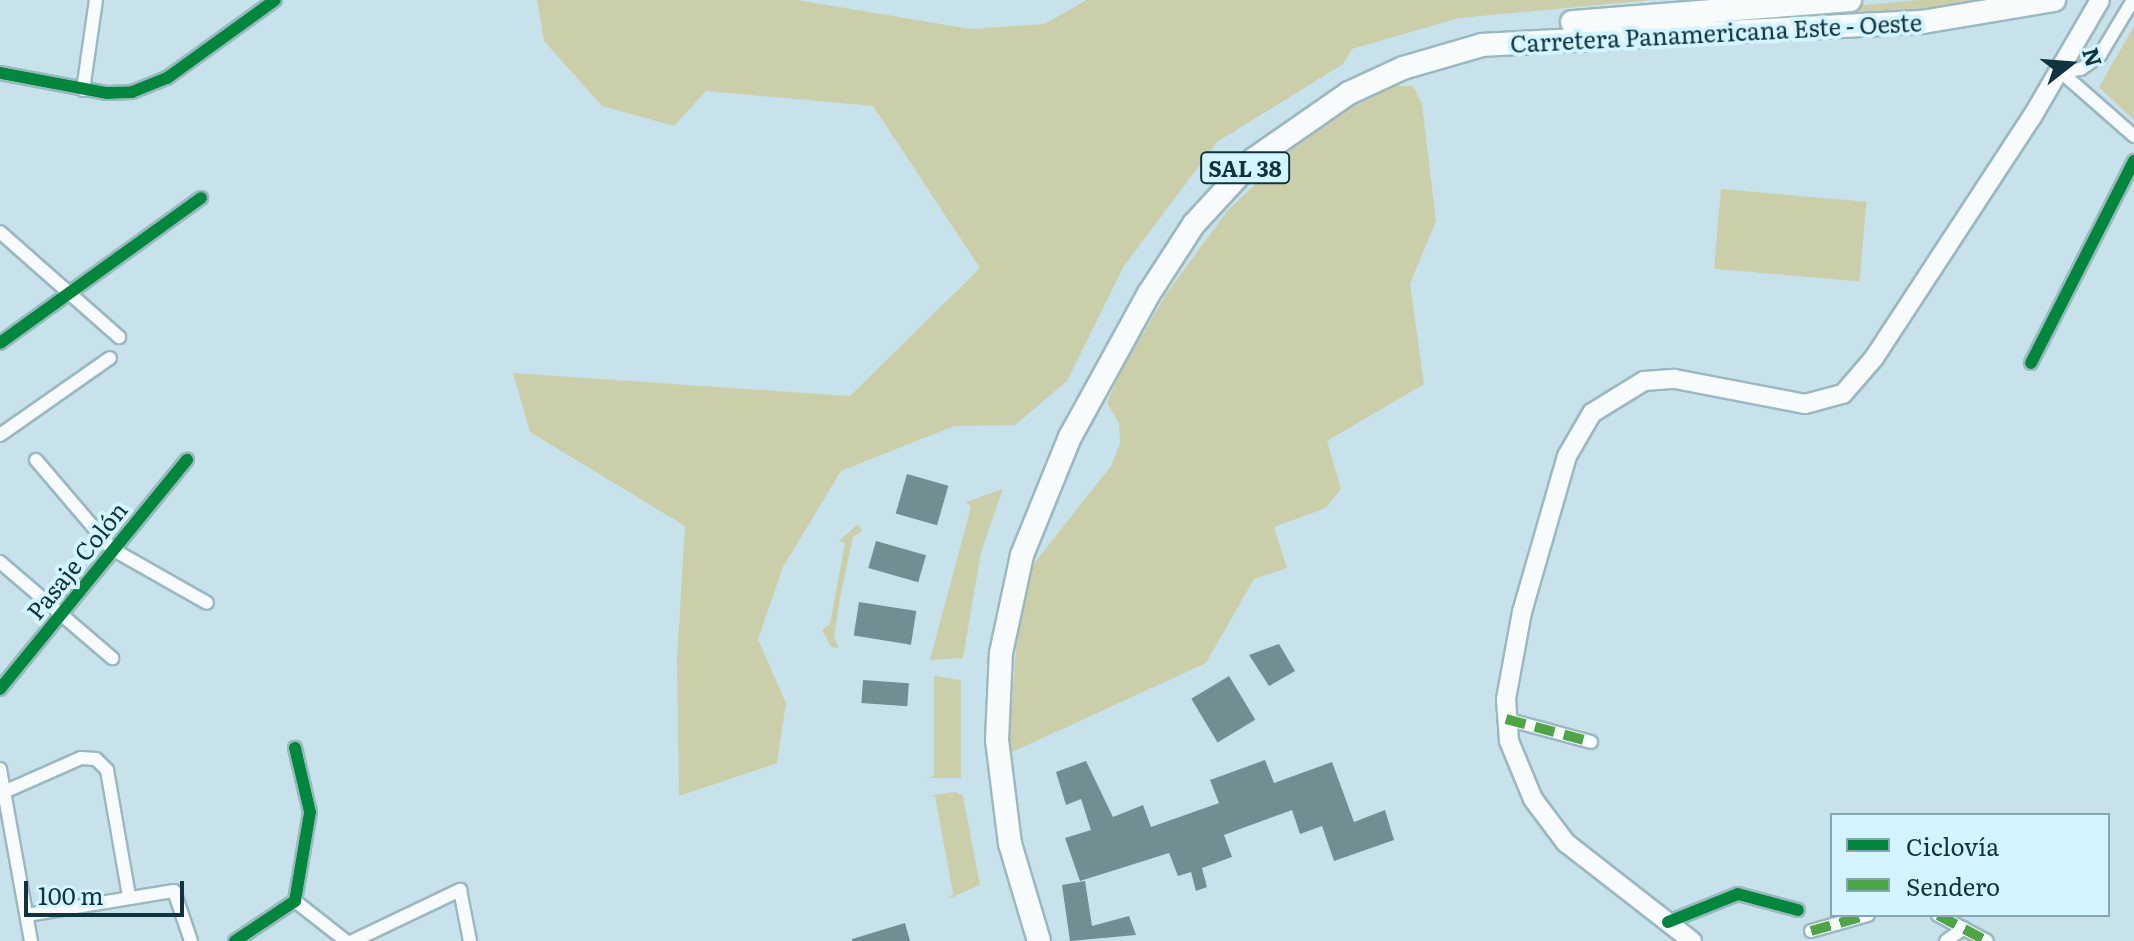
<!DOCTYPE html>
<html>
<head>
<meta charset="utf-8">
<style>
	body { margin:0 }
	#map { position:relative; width:2134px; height:941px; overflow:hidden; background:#c8e2eb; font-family:Literata,serif }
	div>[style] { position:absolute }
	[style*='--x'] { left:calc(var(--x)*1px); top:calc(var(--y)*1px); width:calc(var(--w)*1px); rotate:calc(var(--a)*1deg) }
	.green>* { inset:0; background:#cacfaa; transform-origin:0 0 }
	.building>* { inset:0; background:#728e92; transform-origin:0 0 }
	.roads { filter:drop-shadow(2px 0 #9bb8c1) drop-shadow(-2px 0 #9bb8c1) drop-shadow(0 2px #9bb8c1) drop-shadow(0 -2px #9bb8c1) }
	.street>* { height:12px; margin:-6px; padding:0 6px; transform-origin:6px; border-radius:6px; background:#f7fbfc }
	.secondary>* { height:18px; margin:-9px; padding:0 9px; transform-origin:9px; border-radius:9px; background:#f7fbfc }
	.highway>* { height:22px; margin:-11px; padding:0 11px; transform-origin:11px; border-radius:11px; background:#f7fbfc }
	.quiet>* { height:10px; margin-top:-5px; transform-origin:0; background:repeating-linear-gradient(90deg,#4da546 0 20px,transparent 0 30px) }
	.cycleway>* { height:12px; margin:-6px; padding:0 6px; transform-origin:6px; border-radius:6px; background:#00873e }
	span { translate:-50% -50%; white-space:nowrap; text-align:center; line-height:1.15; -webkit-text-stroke:8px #d4f4ff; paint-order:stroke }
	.shield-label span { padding:2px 6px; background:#d4f4ff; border:2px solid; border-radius:6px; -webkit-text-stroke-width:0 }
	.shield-label { font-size:22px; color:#0f343f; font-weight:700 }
	.street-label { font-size:24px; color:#0f343f }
	.legend { position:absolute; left:1830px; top:813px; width:280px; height:104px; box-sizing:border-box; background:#d4f4ff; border:2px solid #85a7b2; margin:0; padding:10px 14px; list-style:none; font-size:24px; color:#0f343f }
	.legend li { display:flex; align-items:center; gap:16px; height:40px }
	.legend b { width:40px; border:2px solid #85a7b2 }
	.north { position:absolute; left:2030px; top:24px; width:80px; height:80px; -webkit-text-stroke:6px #d4f4ff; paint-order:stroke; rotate:73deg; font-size:22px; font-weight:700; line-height:32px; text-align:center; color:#0f343f }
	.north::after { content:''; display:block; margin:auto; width:28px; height:36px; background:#0f343f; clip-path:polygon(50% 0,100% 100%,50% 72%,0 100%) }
	.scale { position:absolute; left:24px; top:881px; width:160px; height:36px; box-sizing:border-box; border:4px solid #0f343f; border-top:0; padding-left:10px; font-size:24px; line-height:28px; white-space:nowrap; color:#0f343f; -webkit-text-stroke:6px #d4f4ff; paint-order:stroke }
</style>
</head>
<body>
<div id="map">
	<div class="green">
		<i style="clip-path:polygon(537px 0,797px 0,970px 29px,1044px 24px,1087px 0,1652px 0,1459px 18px,1352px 49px,1343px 64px,1217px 142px,1124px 266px,1067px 381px,1015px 425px,954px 426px,841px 471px,783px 567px,758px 639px,786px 703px,777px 763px,679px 796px,677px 658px,685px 526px,530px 432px,513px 373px,850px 396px,980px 268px,873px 106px,706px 91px,674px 126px,602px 106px,544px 41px)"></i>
		<i style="clip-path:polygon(1918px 0,2029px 0,1976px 10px,1750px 16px)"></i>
		<i style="clip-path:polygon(2134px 26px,2134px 120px,2099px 87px)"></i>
		<i style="clip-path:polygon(1393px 86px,1413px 86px,1422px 104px,1436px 221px,1410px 284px,1424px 384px,1327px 441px,1341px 489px,1326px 508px,1274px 527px,1287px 568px,1254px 579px,1206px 663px,1008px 754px,1019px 607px,1032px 566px,1111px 466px,1120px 443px,1119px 423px,1107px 403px,1118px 377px,1166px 294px,1228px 210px,1319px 124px)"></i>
		<i style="left:1721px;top:189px;width:146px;height:80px;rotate:5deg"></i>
		<i style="clip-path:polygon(1003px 489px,981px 552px,963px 658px,930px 660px,971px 507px,966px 502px)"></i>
		<i style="clip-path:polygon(858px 524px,862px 531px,853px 537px,840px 598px,834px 638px,839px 648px,831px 647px,822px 630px,830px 624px,845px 543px,839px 541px)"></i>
		<i style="clip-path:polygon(934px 676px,961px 680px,961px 778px,926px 778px,934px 776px)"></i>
		<i style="clip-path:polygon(955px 792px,963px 796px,980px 885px,948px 899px,953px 894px,935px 796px,928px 796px)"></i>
	</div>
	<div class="building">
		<i style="left:907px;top:474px;width:43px;height:41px;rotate:16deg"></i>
		<i style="left:876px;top:541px;width:52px;height:28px;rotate:16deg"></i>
		<i style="left:859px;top:602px;width:58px;height:34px;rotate:9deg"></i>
		<i style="clip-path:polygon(1279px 644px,1295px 671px,1269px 686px,1249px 655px)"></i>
		<i style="left:1229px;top:676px;width:51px;height:44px;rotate:59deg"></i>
		<i style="left:863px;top:680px;width:46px;height:23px;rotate:4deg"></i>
		<i style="clip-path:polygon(1265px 760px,1274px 783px,1332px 762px,1354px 822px,1385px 810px,1394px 840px,1334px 861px,1322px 826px,1300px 834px,1292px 810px,1224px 835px,1232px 857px,1202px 868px,1207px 887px,1196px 891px,1191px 872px,1178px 876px,1169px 853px,1080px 881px,1065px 838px,1091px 830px,1081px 799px,1066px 805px,1056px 772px,1086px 761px,1113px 817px,1143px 805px,1151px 827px,1219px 803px,1210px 780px)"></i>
		<i style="clip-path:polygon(1085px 881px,1092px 926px,1129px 916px,1136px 935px,1070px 941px,1062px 885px)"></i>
		<i style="clip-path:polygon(905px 923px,910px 941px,852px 941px,852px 939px)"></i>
	</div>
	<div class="roads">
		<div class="street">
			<i style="--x:2061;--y:72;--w:20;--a:-9"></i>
			<i style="--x:2081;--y:69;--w:24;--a:-36"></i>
			<i style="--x:2100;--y:55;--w:64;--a:-59"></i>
			<i style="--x:2061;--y:72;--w:97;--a:41.2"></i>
			<i style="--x:0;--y:73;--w:109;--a:10.6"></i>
			<i style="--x:107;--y:93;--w:25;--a:-2"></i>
			<i style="--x:132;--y:92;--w:38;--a:-22"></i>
			<i style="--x:167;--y:78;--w:133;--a:-35.8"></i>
			<i style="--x:83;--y:90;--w:91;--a:-81.8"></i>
			<i style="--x:0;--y:232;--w:159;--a:41.4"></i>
			<i style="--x:0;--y:343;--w:248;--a:-35.8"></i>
			<i style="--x:2031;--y:363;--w:227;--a:-63"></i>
			<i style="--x:0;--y:435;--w:134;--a:-35"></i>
			<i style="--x:36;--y:460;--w:117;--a:49.5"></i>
			<i style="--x:112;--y:549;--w:109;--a:29.6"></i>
			<i style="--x:0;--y:562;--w:148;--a:40.6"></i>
			<i style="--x:0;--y:689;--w:296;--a:-50.8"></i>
			<i style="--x:1506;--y:719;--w:88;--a:15.1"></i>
			<i style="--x:0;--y:769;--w:175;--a:79.8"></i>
			<i style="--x:4;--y:792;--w:84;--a:-23.8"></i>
			<i style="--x:81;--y:758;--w:15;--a:4"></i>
			<i style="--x:96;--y:759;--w:16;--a:45"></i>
			<i style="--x:107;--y:770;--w:128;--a:80.1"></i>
			<i style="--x:295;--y:901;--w:65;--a:38.1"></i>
			<i style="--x:27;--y:915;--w:149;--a:-9.3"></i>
			<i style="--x:174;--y:891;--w:53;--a:71.2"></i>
			<i style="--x:1938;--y:915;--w:55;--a:28"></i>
			<i style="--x:1668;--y:922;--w:75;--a:-21.8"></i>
			<i style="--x:1738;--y:894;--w:62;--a:14.9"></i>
			<i style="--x:1811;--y:931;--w:59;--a:-15.7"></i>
			<i style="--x:235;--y:941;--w:72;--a:-33.7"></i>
			<i style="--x:295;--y:901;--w:90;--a:-80.4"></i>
			<i style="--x:310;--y:812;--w:66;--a:-103.2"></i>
			<i style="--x:353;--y:941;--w:119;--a:-25.5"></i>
			<i style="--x:460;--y:890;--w:52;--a:78.9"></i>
			<i style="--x:1946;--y:941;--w:22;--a:-36"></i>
		</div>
		<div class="secondary">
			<i style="--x:1692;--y:941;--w:160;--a:-142.1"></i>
			<i style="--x:1566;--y:843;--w:55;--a:-126.9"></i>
			<i style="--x:1533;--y:799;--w:63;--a:-112.5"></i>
			<i style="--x:1509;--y:741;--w:42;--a:-94.1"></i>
			<i style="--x:1506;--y:699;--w:88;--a:-79.6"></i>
			<i style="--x:1522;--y:612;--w:162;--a:-73.9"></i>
			<i style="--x:1567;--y:456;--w:50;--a:-59.8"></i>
			<i style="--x:1592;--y:413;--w:61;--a:-31.6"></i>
			<i style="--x:1644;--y:381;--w:31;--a:-4"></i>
			<i style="--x:1675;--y:379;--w:132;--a:10.9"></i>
			<i style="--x:1805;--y:404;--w:39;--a:-15"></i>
			<i style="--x:1843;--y:394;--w:48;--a:-49.3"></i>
			<i style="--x:1874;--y:358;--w:288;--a:-56.8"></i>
			<i style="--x:2032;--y:117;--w:135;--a:-59.8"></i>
		</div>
		<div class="highway">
			<i style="--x:1572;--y:22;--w:279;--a:-4.5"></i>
			<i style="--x:1039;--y:941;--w:101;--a:-106.6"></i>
			<i style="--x:1010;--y:844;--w:105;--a:-97.1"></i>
			<i style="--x:997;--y:740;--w:87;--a:-87.4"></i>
			<i style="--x:1001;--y:653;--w:100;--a:-77.9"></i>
			<i style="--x:1022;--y:555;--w:127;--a:-67.9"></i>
			<i style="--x:1070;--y:437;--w:162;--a:-61.2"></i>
			<i style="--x:1148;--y:295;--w:85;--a:-57.1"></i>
			<i style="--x:1194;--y:224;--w:88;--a:-47.3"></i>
			<i style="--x:1254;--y:159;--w:116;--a:-34.8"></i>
			<i style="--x:1349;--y:93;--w:60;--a:-24.8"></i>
			<i style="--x:1403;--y:68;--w:82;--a:-16.2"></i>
			<i style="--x:1482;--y:45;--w:441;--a:-3"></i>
			<i style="--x:1922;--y:22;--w:134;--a:-9.5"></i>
		</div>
	</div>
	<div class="quiet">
		<i style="--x:1506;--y:719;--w:88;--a:15.1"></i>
		<i style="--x:1938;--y:915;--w:55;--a:28"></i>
		<i style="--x:1811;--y:931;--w:59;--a:-15.7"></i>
	</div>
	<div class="cycleway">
		<i style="--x:0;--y:73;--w:109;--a:10.6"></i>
		<i style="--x:107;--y:93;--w:25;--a:-2"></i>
		<i style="--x:132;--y:92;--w:38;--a:-22"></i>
		<i style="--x:167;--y:78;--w:133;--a:-35.8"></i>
		<i style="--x:0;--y:343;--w:248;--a:-35.8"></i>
		<i style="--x:2031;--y:363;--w:227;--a:-63"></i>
		<i style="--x:0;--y:689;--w:296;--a:-50.8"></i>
		<i style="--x:1668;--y:922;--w:75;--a:-21.8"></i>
		<i style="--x:1738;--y:894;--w:62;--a:14.9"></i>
		<i style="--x:235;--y:941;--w:72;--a:-33.7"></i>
		<i style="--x:295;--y:901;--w:90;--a:-80.4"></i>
		<i style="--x:310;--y:812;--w:66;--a:-103.2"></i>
	</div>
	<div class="shield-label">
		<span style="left:1245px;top:168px">SAL 38</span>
	</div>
	<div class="street-label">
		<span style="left:1716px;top:32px;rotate:-3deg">Carretera Panamericana Este - Oeste</span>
		<span style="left:76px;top:560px;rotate:-51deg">Pasaje Colón</span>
	</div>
	<ul class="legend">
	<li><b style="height:10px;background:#00873e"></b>Ciclovía</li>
	<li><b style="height:10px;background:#4da546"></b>Sendero</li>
	</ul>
	<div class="north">N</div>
	<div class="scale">100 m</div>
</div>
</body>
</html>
